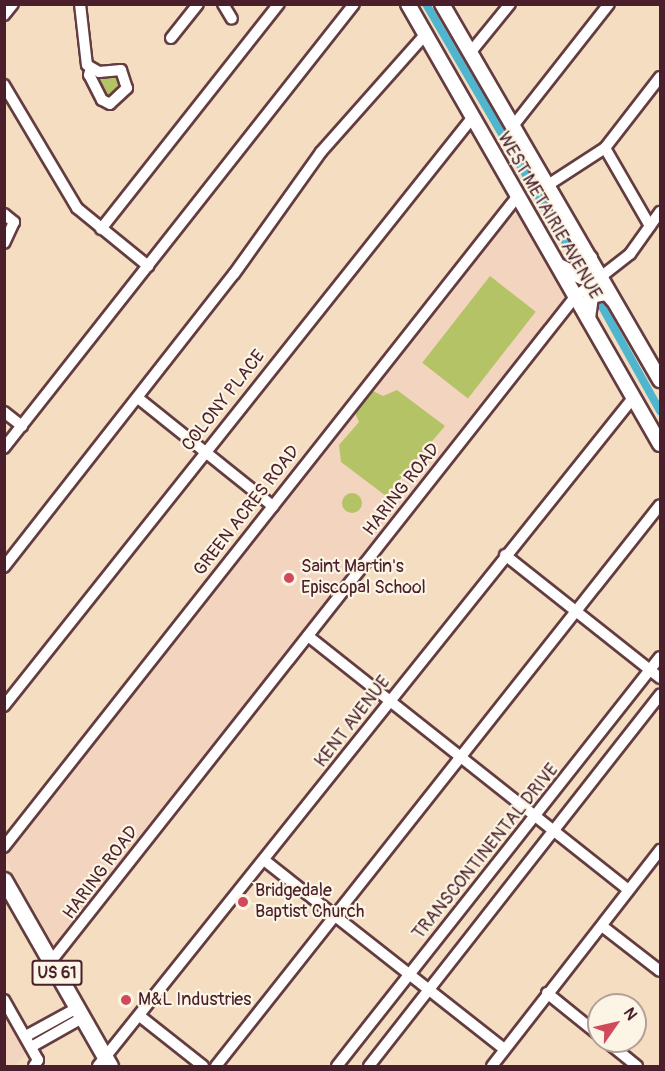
<!DOCTYPE html>
<html>
<head>
<meta charset="utf-8">
<style>
	body { margin:0 }
	#map { position:relative; width:665px; height:1071px; overflow:hidden; background:#f4ddc0; font-family:Pangolin,sans-serif }
	div>[style] { position:absolute }
	[style*='--x'] { left:calc(var(--x)*1px); top:calc(var(--y)*1px); width:calc(var(--w)*1px); rotate:calc(var(--a)*1deg) }
	.built>* { inset:0; background:#f3d4bf }
	.green>* { inset:0; background:#b4c365; transform-origin:0 0 }
	.round { border-radius:50% }
	.canal>* { height:8px; margin:-4px; padding:0 4px; transform-origin:4px; border-radius:4px; background:#50b5cf }
	.roads { filter:drop-shadow(2px 0 #643c41) drop-shadow(-2px 0 #643c41) drop-shadow(0 2px #643c41) drop-shadow(0 -2px #643c41) }
	.minor>* { height:10px; margin:-5px; padding:0 5px; transform-origin:5px; border-radius:5px; background:#fff }
	.major>* { height:14px; margin:-7px; padding:0 7px; transform-origin:7px; border-radius:7px; background:#fff }
	.highway>* { height:15px; margin:-7.5px; padding:0 7.5px; transform-origin:7.5px; border-radius:7.5px; background:#fff }
	.dots>* { width:16px; height:16px; translate:-50% -50%; box-sizing:border-box; border:3px solid #fcf5e5; border-radius:50% }
	span { translate:-50% -50%; white-space:nowrap; text-align:center; line-height:1.15; -webkit-text-stroke:4.5px #fcf5e5; paint-order:stroke }
	.shield-label span { padding:2px 4px; background:#fcf5e5; border:2px solid; border-radius:4px; -webkit-text-stroke-width:0 }
	.shield-label { font-size:16px; color:#4a1f2b; font-weight:700 }
	.street-label { font-size:18px; color:#4a1f2b }
	.poi-label { font-size:18px; color:#4a1f2b }
	.left { translate:0 -50%; text-align:left }
	.frame { position:absolute; inset:0; border:6px solid #4a1f2b; pointer-events:none }
	.north { position:absolute; left:587px; top:993px; width:60px; height:60px; box-sizing:border-box; background:#fcf5e5; border:2px solid #b59f9b; border-radius:50%; rotate:56deg; font-size:16px; font-weight:700; line-height:24px; text-align:center; color:#4a1f2b }
	.north::after { content:''; display:block; margin:auto; width:21px; height:27px; background:#d1495b; clip-path:polygon(50% 0,100% 100%,50% 72%,0 100%) }
</style>
</head>
<body>
<div id="map">
	<div class="built">
		<i style="clip-path:polygon(516px 206px,579px 299px,55px 948px,4px 856px)"></i>
		<i style="clip-path:polygon(4px 1010px,28px 1050px,15px 1066px,5px 1066px)"></i>
	</div>
	<div class="green">
		<i style="clip-path:polygon(120px 74px,123px 84px,107px 99px,95px 76px)"></i>
		<i style="left:490px;top:276px;width:58px;height:110px;rotate:38deg"></i>
		<i style="clip-path:polygon(397px 390px,445px 426px,386px 496px,341px 462px,339px 445px,359px 422px,355px 413px,373px 391px,383px 396px)"></i>
		<i class="round" style="left:342px;top:493px;width:20px;height:20px"></i>
	</div>
	<div class="canal">
		<i style="--x:426;--y:4;--w:306;--a:59.7"></i>
		<i style="--x:600;--y:303;--w:124;--a:60.9"></i>
	</div>
	<div class="roads">
		<div class="minor">
			<i style="--x:80;--y:4;--w:61;--a:83.5"></i>
			<i style="--x:87;--y:65;--w:14;--a:30"></i>
			<i style="--x:99;--y:72;--w:22;--a:-5"></i>
			<i style="--x:121;--y:70;--w:19;--a:72"></i>
			<i style="--x:127;--y:88;--w:23;--a:137"></i>
			<i style="--x:110;--y:104;--w:9;--a:-153"></i>
			<i style="--x:102;--y:100;--w:28;--a:-117"></i>
			<i style="--x:89;--y:75;--w:7;--a:-74"></i>
			<i style="--x:223;--y:4;--w:17;--a:59"></i>
			<i style="--x:4;--y:15;--w:14;--a:-51"></i>
			<i style="--x:171;--y:38;--w:43;--a:-51.5"></i>
			<i style="--x:470;--y:53;--w:63;--a:-50.8"></i>
			<i style="--x:4;--y:85;--w:143;--a:59.3"></i>
			<i style="--x:77;--y:208;--w:92;--a:39.2"></i>
			<i style="--x:513;--y:126;--w:155;--a:-51.8"></i>
			<i style="--x:605;--y:148;--w:90;--a:60"></i>
			<i style="--x:548;--y:185;--w:68;--a:-33"></i>
			<i style="--x:605;--y:148;--w:90;--a:-52.2"></i>
			<i style="--x:4;--y:214;--w:13;--a:39"></i>
			<i style="--x:14;--y:222;--w:23;--a:115"></i>
			<i style="--x:101;--y:229;--w:287;--a:-51.7"></i>
			<i style="--x:138;--y:398;--w:173;--a:38.7"></i>
			<i style="--x:4;--y:412;--w:23;--a:38"></i>
			<i style="--x:4;--y:448;--w:565;--a:-51.75"></i>
			<i style="--x:505;--y:555;--w:198;--a:38.4"></i>
			<i style="--x:4;--y:567;--w:372;--a:-51.9"></i>
			<i style="--x:234;--y:274;--w:150;--a:-54.5"></i>
			<i style="--x:321;--y:152;--w:157;--a:-48.4"></i>
			<i style="--x:308;--y:636;--w:409;--a:38.4"></i>
			<i style="--x:4;--y:706;--w:752;--a:-51.48"></i>
			<i style="--x:4;--y:847;--w:828;--a:-51.72"></i>
			<i style="--x:264;--y:860;--w:304;--a:38.2"></i>
			<i style="--x:602;--y:926;--w:73;--a:37.8"></i>
			<i style="--x:45;--y:969;--w:856;--a:-51.74"></i>
			<i style="--x:575;--y:297;--w:70;--a:-38"></i>
			<i style="--x:630;--y:254;--w:52;--a:-54.5"></i>
			<i style="--x:547;--y:993;--w:67;--a:38.9"></i>
			<i style="--x:4;--y:1000;--w:69;--a:60.5"></i>
			<i style="--x:38;--y:1060;--w:7;--a:124"></i>
			<i style="--x:141;--y:1017;--w:79;--a:38.3"></i>
			<i style="--x:26;--y:1036;--w:58;--a:-28.8"></i>
			<i style="--x:606;--y:1041;--w:40;--a:39"></i>
			<i style="--x:31;--y:1047;--w:59;--a:-29.6"></i>
			<i style="--x:98;--y:1066;--w:856;--a:-51.31"></i>
			<i style="--x:216;--y:1066;--w:715;--a:-51.64"></i>
			<i style="--x:337;--y:1066;--w:521;--a:-51.7"></i>
			<i style="--x:369;--y:1066;--w:472;--a:-51.9"></i>
			<i style="--x:492;--y:1066;--w:274;--a:-52.1"></i>
		</div>
		<div class="major">
			<i style="--x:408;--y:4;--w:507;--a:60.2"></i>
			<i style="--x:442;--y:4;--w:435;--a:59.9"></i>
			<i style="--x:559;--y:266;--w:25;--a:26"></i>
			<i style="--x:582;--y:277;--w:13;--a:-45"></i>
			<i style="--x:591;--y:268;--w:10;--a:-96"></i>
			<i style="--x:588;--y:318;--w:22;--a:-82"></i>
			<i style="--x:591;--y:296;--w:16;--a:-11"></i>
			<i style="--x:607;--y:293;--w:9;--a:49"></i>
		</div>
		<div class="highway">
			<i style="--x:4;--y:880;--w:214;--a:60.3"></i>
		</div>
	</div>
	<div class="dots">
		<i style="left:289px;top:578px;background:#d1495b"></i>
		<i style="left:243px;top:902px;background:#d1495b"></i>
		<i style="left:126px;top:1000px;background:#d1495b"></i>
	</div>
	<div class="shield-label">
		<span style="left:57px;top:973px">US 61</span>
	</div>
	<div class="street-label">
		<span style="left:549px;top:216px;rotate:60deg">WEST METAIRIE AVENUE</span>
		<span style="left:224px;top:401px;rotate:-52deg">COLONY PLACE</span>
		<span style="left:402px;top:490px;rotate:-52deg">HARING ROAD</span>
		<span style="left:247px;top:511px;rotate:-52deg">GREEN ACRES ROAD</span>
		<span style="left:353px;top:722px;rotate:-52deg">KENT AVENUE</span>
		<span style="left:486px;top:852px;rotate:-51deg">TRANSCONTINENTAL DRIVE</span>
		<span style="left:101px;top:873px;rotate:-53deg">HARING ROAD</span>
	</div>
	<div class="poi-label">
		<span class="left" style="left:301px;top:578px">Saint Martin's<br>Episcopal School</span>
		<span class="left" style="left:255px;top:902px">Bridgedale<br>Baptist Church</span>
		<span class="left" style="left:138px;top:1000px">M&amp;L Industries</span>
	</div>
	<div class="frame"></div>
	<div class="north">N</div>
</div>
</body>
</html>
